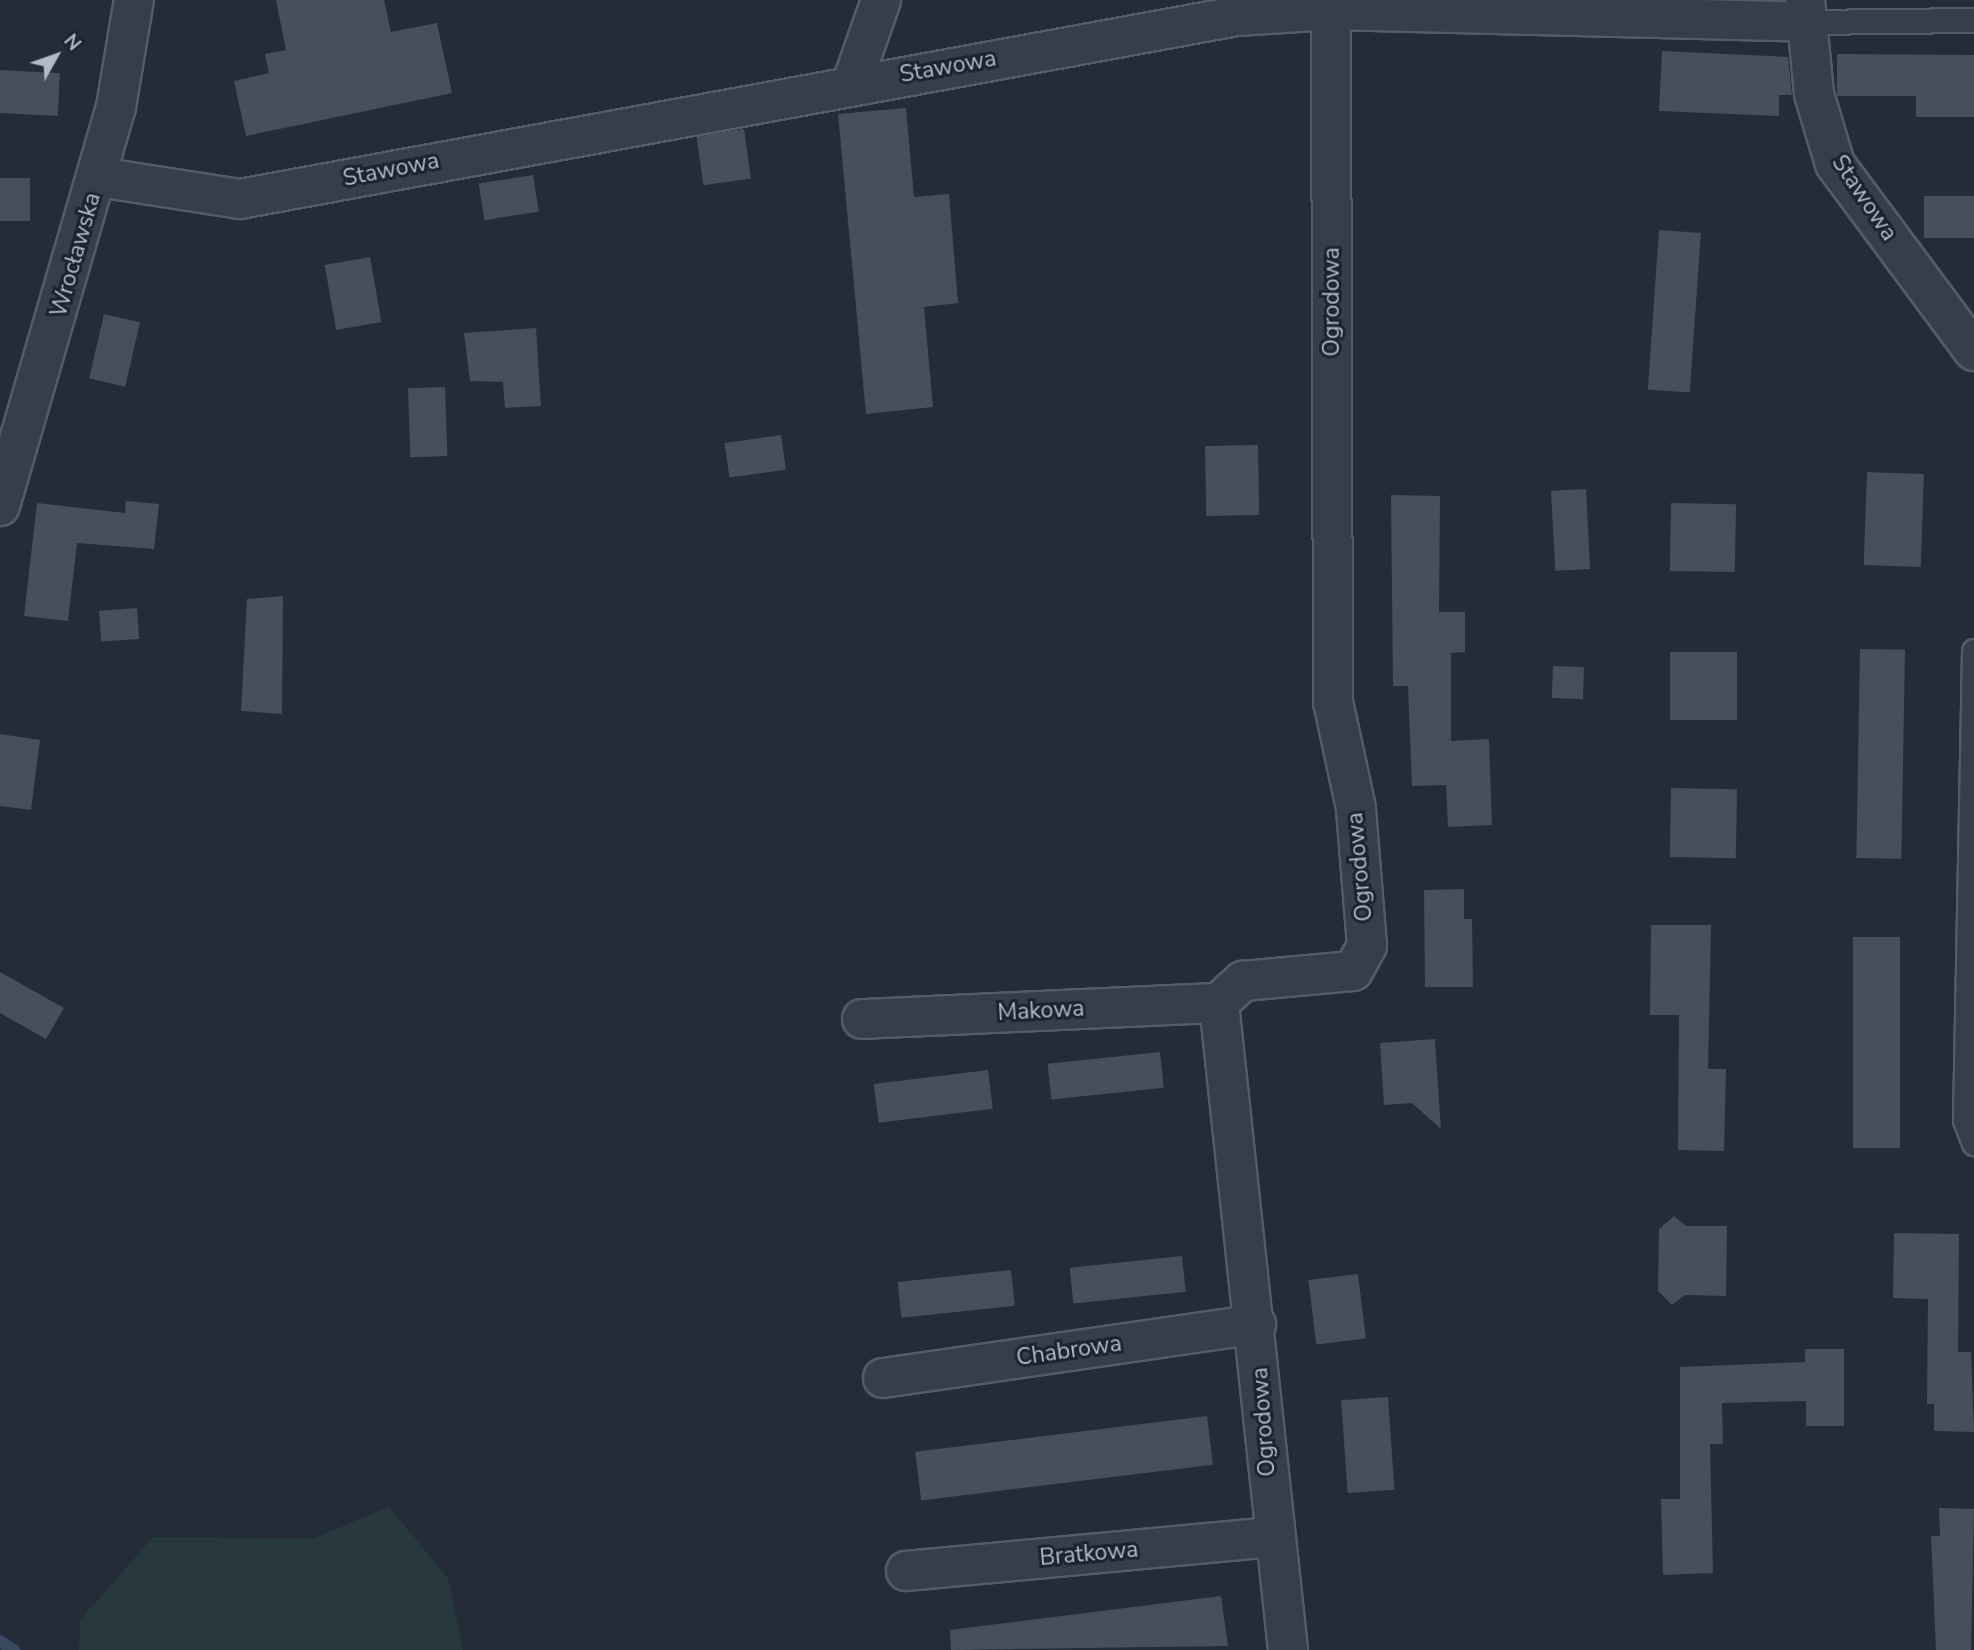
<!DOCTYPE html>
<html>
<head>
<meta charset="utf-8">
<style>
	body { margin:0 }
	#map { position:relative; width:1974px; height:1650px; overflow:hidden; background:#242c3a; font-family:"Nunito Sans",sans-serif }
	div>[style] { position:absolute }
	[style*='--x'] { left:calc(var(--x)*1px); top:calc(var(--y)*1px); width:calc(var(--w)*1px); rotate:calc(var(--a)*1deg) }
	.green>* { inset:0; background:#27393c }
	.stream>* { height:12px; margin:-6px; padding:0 6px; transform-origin:6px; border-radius:6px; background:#3a4962 }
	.building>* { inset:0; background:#454f5e; transform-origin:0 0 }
	.roads { filter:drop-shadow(2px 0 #555c68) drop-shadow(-2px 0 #555c68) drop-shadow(0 2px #555c68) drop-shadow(0 -2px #555c68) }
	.service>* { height:23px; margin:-11.5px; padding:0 11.5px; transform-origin:11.5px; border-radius:11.5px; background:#373e4a }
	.minor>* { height:38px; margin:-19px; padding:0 19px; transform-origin:19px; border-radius:19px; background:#373e4a }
	.tertiary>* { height:38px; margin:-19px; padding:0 19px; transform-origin:19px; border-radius:19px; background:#373e4a }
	span { translate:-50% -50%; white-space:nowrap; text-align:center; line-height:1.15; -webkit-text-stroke:6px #1c232f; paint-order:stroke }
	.street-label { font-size:23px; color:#b3b9c6 }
	.north { position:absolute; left:21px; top:21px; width:70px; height:70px; -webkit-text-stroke:5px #1c232f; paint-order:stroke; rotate:50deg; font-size:19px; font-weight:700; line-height:28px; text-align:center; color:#b3b9c6 }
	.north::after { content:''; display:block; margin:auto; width:24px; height:32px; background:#b3b9c6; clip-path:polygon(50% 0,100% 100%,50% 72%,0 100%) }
</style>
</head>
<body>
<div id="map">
	<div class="green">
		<i style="clip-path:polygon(389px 1507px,448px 1578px,463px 1650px,79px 1650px,80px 1620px,153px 1537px,312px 1539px)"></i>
	</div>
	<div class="stream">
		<i style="--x:0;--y:1641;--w:17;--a:33"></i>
	</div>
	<div class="building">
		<i style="clip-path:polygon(276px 0,384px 0,391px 32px,437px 23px,452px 93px,246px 136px,234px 81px,269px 73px,265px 54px,286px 50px)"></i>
		<i style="clip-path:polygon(1662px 51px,1788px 57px,1792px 95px,1779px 95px,1779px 116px,1659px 111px)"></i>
		<i style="clip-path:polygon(1837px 54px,1974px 55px,1974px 117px,1916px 117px,1916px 96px,1837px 96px)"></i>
		<i style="left:0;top:70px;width:60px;height:43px;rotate:3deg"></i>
		<i style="clip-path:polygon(906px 108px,914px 197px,949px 194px,958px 303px,924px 307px,933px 407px,866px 414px,838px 114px)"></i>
		<i style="left:744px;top:129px;width:50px;height:48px;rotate:82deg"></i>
		<i style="left:533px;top:175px;width:37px;height:55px;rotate:81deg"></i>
		<i style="left:0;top:178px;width:30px;height:43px"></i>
		<i style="left:1924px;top:196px;width:50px;height:42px"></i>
		<i style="left:1659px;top:230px;width:42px;height:160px;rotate:4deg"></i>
		<i style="left:370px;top:257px;width:66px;height:46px;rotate:80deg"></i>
		<i style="left:104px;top:314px;width:37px;height:66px;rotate:13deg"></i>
		<i style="clip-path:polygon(536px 328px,541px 406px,505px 408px,503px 382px,470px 381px,464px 333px)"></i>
		<i style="left:445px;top:387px;width:69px;height:37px;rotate:88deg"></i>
		<i style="left:781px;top:435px;width:35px;height:57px;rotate:82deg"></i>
		<i style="left:1258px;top:445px;width:70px;height:53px;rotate:89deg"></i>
		<i style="left:1867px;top:472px;width:57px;height:93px;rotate:2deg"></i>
		<i style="left:1586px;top:489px;width:80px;height:35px;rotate:87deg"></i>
		<i style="clip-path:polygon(1391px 495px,1440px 496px,1439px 612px,1465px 612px,1465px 652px,1451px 653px,1451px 741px,1489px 739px,1492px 825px,1448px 827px,1446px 785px,1412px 786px,1408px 686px,1393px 686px)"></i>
		<i style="clip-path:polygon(126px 501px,159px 504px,154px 549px,77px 543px,68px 621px,24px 616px,37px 503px,125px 513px)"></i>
		<i style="left:1671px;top:503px;width:65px;height:68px;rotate:1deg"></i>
		<i style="clip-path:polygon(283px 596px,282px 714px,241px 711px,247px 599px)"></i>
		<i style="left:137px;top:608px;width:31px;height:38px;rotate:86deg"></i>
		<i style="left:1860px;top:649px;width:45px;height:209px;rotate:1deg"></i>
		<i style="left:1670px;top:652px;width:67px;height:68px"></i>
		<i style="left:1553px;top:666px;width:31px;height:32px;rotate:2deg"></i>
		<i style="clip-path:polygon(0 734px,40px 740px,31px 810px,0 806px)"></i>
		<i style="left:1671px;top:788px;width:66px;height:69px;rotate:1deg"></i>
		<i style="clip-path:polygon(1464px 889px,1464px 919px,1472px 919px,1473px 987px,1425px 987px,1424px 890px)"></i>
		<i style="clip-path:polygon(1651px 925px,1711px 925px,1708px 1069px,1726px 1069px,1724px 1151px,1678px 1150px,1679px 1015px,1650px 1015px)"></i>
		<i style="left:1853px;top:937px;width:47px;height:211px"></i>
		<i style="clip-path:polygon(0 972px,64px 1008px,46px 1039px,0 1013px)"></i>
		<i style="clip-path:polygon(1435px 1039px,1441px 1129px,1412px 1103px,1384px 1105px,1380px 1043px)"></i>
		<i style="left:1160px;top:1052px;width:36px;height:113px;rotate:84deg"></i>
		<i style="left:988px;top:1070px;width:39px;height:115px;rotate:83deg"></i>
		<i style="clip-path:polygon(1674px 1216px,1686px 1226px,1727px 1226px,1726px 1296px,1685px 1295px,1672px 1305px,1658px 1291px,1659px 1229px)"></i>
		<i style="clip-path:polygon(1894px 1233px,1959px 1234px,1958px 1352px,1971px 1352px,1974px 1432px,1934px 1431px,1934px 1404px,1927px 1404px,1928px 1299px,1893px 1298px)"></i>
		<i style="left:1182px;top:1256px;width:36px;height:113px;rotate:84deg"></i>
		<i style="left:1011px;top:1270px;width:36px;height:114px;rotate:84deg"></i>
		<i style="left:1358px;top:1274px;width:65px;height:50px;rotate:83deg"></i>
		<i style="clip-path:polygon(1805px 1349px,1844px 1349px,1844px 1426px,1806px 1426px,1806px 1401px,1722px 1403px,1723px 1444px,1710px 1444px,1713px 1573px,1663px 1575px,1661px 1499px,1680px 1499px,1680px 1367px,1805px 1362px)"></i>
		<i style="left:1388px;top:1397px;width:93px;height:47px;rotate:86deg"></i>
		<i style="left:1207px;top:1416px;width:49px;height:294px;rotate:83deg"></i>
		<i style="clip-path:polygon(1939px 1508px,1974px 1509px,1971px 1650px,1936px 1650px,1931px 1536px,1940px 1536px)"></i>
		<i style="clip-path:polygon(1221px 1596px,1228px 1646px,951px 1650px,950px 1630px)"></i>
	</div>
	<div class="roads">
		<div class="service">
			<i style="--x:1808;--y:22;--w:166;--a:-0.7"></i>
			<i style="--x:1974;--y:651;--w:469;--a:91.1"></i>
			<i style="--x:1965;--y:1120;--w:25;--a:69"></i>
		</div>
		<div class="minor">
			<i style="--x:1805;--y:0;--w:94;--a:84.5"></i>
			<i style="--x:1814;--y:94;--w:73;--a:73.3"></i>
			<i style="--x:1835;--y:164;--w:233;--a:53.4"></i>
			<i style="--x:852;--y:83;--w:88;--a:-70.7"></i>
			<i style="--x:98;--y:177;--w:144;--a:8.8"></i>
			<i style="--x:240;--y:199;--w:1014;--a:-10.4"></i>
			<i style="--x:1237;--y:16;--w:94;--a:-3.7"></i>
			<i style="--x:1331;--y:10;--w:477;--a:1.4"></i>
			<i style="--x:862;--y:1019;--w:357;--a:-2.6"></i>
			<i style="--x:883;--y:1378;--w:377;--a:-8.2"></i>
			<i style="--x:906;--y:1571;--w:368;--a:-5.3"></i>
			<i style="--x:1288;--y:1650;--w:651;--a:-96.09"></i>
			<i style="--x:1219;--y:1003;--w:33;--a:-43"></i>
			<i style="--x:1243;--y:981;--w:110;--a:-5.2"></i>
			<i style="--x:1353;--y:971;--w:29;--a:-61"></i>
			<i style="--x:1367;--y:946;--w:138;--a:-94.6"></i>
			<i style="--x:1356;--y:808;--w:108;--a:-102.2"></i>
			<i style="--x:1333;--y:702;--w:692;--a:-90.17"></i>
		</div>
		<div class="tertiary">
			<i style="--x:0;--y:506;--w:416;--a:-73.8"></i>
			<i style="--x:116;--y:107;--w:109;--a:-80.5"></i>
		</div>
	</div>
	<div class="street-label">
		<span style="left:948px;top:67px;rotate:-10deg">Stawowa</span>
		<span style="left:391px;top:170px;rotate:-11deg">Stawowa</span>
		<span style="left:1864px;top:198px;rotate:56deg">Stawowa</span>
		<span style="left:76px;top:255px;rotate:-74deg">Wrocławska</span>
		<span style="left:1332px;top:302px;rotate:-90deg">Ogrodowa</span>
		<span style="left:1360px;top:867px;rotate:-95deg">Ogrodowa</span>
		<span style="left:1041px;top:1011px;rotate:-3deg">Makowa</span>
		<span style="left:1069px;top:1351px;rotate:-8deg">Chabrowa</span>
		<span style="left:1264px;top:1422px;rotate:-94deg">Ogrodowa</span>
		<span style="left:1089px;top:1554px;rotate:-5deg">Bratkowa</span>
	</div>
	<div class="north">N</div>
</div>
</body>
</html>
